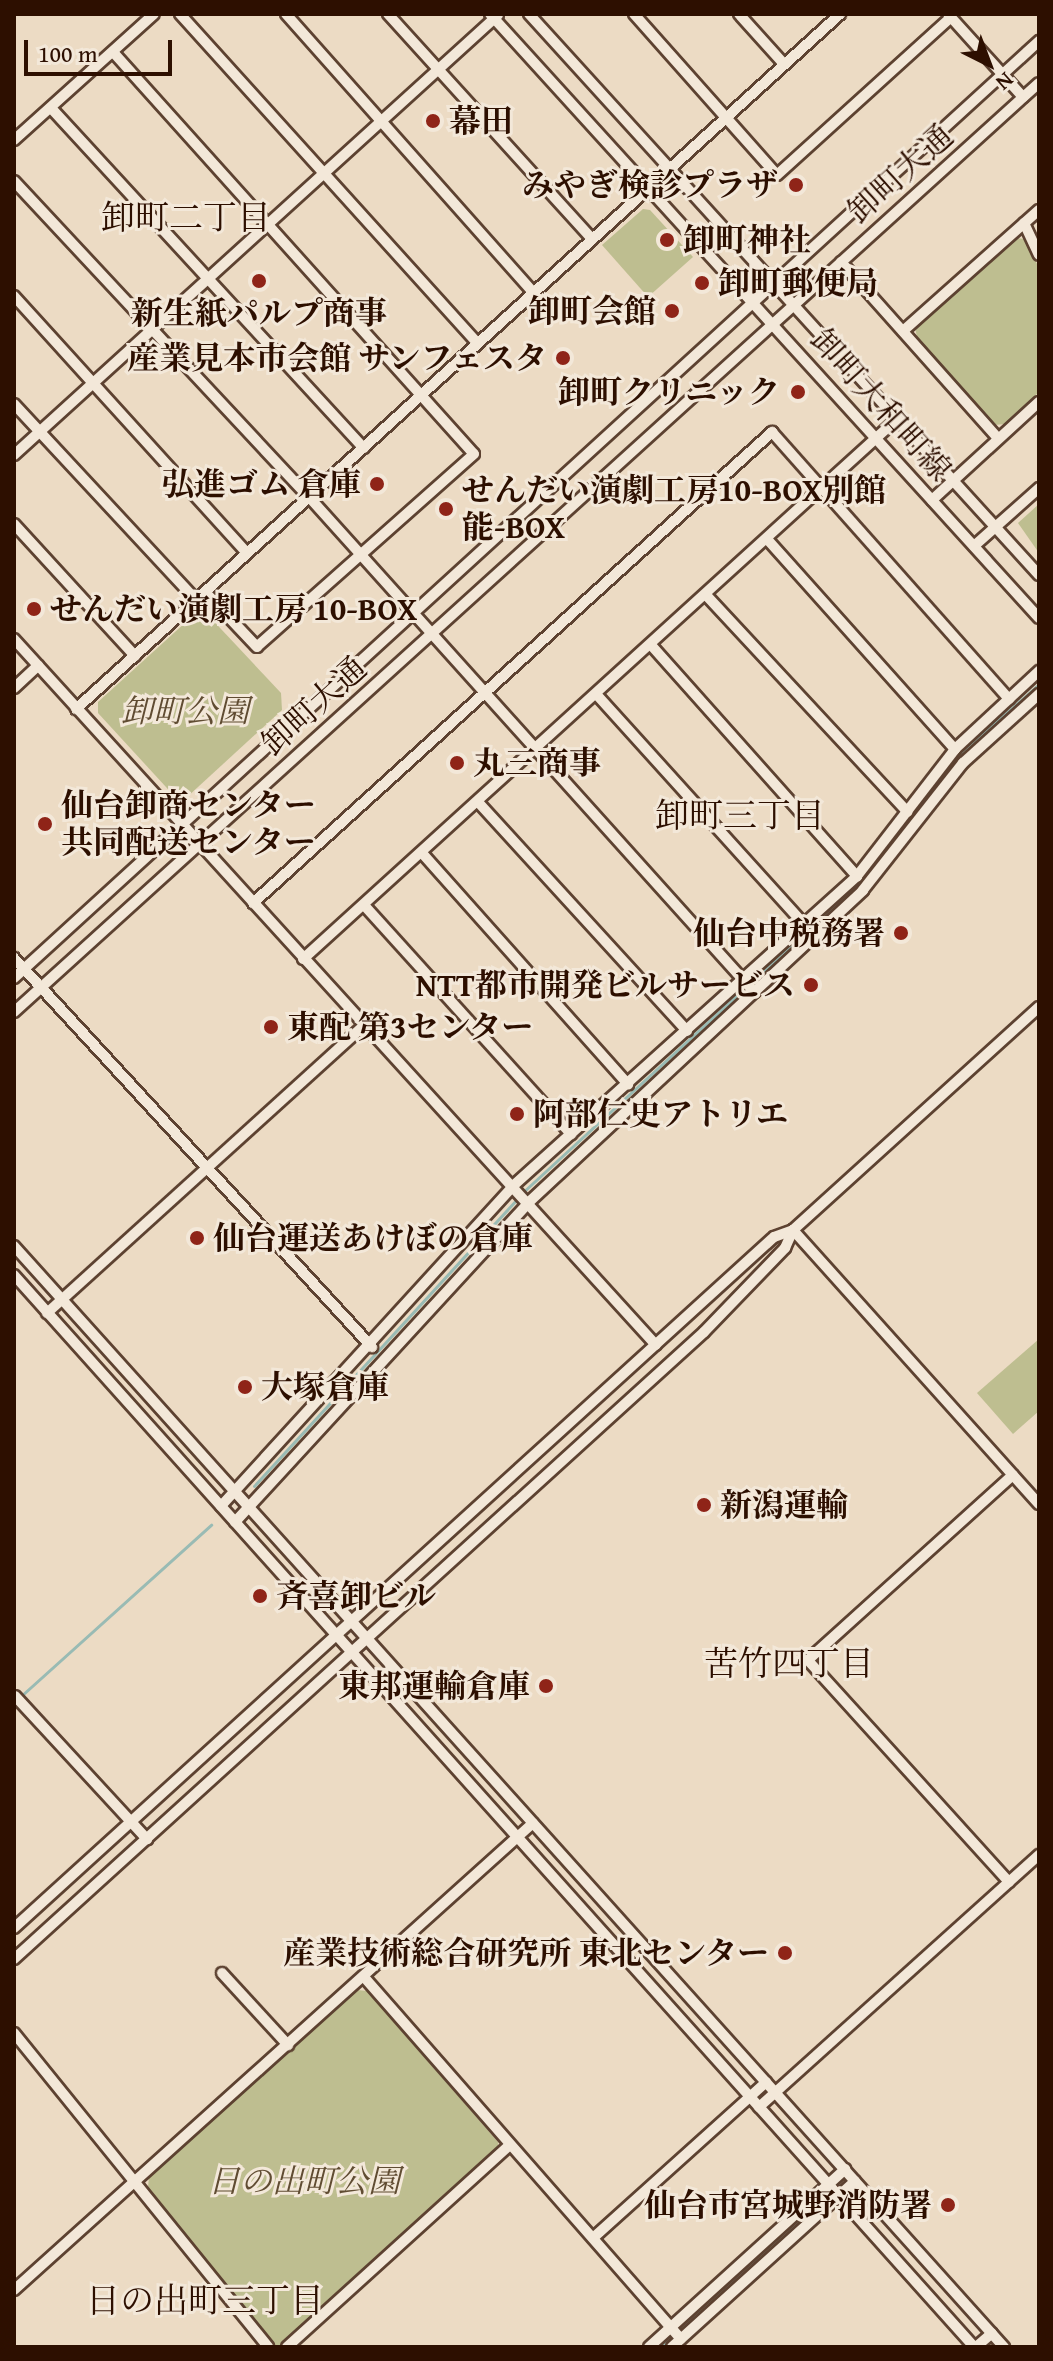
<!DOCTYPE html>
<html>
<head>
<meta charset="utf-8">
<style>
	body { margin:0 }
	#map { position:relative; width:1053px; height:2361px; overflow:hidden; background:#ecdbc4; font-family:"Gentium Book Plus","Noto Serif JP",serif }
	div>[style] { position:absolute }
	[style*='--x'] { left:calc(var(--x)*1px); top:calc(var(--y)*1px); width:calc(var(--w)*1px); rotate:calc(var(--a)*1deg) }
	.green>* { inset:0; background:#bebe90 }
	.stream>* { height:3px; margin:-1.5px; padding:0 1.5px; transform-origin:1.5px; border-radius:1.5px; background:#99bbb4 }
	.roads { filter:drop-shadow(2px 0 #5d4231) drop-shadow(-2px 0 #5d4231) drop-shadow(0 2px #5d4231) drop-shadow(0 -2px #5d4231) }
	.minor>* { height:10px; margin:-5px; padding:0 5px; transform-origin:5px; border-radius:5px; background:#f3e8d9 }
	.dots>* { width:22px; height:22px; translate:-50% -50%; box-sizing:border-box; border:4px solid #f3e8d9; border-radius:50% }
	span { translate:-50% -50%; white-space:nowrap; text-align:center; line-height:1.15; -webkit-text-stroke:6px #f3e8d9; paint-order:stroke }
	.poi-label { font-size:32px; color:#2d0f00; font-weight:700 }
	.left { translate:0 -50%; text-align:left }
	.right { translate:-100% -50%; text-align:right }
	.street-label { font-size:32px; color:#2d0f00 }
	.park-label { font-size:32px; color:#604c32; font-style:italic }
	.neighbourhood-label { font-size:34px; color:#2d0f00 }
	.frame { position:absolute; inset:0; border:16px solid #2d0f00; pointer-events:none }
	.north { position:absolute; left:949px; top:24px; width:80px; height:80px; -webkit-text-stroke:6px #f3e8d9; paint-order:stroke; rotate:138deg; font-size:22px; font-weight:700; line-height:32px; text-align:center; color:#2d0f00 }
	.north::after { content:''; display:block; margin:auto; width:28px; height:36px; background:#2d0f00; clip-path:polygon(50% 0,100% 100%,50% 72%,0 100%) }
	.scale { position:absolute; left:24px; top:40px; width:148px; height:36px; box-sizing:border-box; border:4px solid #2d0f00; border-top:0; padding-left:10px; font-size:24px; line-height:28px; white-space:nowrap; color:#2d0f00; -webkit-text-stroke:6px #f3e8d9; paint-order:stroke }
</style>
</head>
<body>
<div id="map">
	<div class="green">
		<i style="clip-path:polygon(643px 209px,650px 210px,693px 257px,648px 297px,602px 245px)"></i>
		<i style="clip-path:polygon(1015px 238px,1025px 239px,1039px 268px,1039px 392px,1005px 424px,994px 425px,918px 341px,915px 328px)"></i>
		<i style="clip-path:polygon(1039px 504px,1039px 553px,1018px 523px)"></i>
		<i style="clip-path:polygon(197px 612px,206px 613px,281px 693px,282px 710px,186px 798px,177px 799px,98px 713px,98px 702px)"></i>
		<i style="clip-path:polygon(1039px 1339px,1039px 1411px,1013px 1434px,977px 1393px)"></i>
		<i style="clip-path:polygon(357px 1990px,367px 1991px,498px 2142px,499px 2150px,282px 2345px,274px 2345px,148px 2187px,149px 2177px)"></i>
	</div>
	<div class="stream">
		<i style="--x:752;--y:982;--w:143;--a:-42.2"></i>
		<i style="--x:858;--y:886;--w:165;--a:-52.6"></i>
		<i style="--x:958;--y:755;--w:108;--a:-41.2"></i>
		<i style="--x:522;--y:1193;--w:304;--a:-42.6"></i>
		<i style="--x:254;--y:1486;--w:389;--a:-47.5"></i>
		<i style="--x:21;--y:1696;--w:256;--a:-42"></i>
		<i style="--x:681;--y:2327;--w:181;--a:-41.6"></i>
		<i style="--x:659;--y:2347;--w:16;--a:-40"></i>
	</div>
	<div class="roads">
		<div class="minor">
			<i style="--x:180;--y:14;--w:443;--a:47.9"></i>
			<i style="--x:286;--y:14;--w:372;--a:48.4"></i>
			<i style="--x:388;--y:14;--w:304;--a:47.8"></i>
			<i style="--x:490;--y:14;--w:816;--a:47.73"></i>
			<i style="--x:529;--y:14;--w:758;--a:47.73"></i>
			<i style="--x:634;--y:14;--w:215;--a:48.4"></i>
			<i style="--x:777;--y:175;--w:235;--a:-42.2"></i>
			<i style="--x:739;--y:14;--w:67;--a:48"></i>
			<i style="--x:948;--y:14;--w:112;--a:47.9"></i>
			<i style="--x:113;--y:52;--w:540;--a:48.08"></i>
			<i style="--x:474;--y:454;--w:290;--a:138.4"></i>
			<i style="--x:257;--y:647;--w:76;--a:-133.4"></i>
			<i style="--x:51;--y:108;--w:462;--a:47.4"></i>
			<i style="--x:14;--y:140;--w:188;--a:-42"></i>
			<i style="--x:14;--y:181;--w:432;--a:47"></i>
			<i style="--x:309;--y:497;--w:666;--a:48.04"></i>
			<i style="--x:1024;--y:223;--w:35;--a:65"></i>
			<i style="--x:841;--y:262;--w:236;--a:48.3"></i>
			<i style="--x:14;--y:296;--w:347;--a:47.8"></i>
			<i style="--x:903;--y:331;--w:182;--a:-41.7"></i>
			<i style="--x:14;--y:404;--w:267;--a:47.1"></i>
			<i style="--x:14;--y:455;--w:654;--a:-42.27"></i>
			<i style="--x:932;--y:500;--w:145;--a:-42.5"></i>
			<i style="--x:14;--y:524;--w:179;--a:47.5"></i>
			<i style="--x:767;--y:539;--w:282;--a:48.2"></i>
			<i style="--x:974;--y:546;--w:87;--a:-41.7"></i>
			<i style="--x:706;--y:595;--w:296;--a:47.1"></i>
			<i style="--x:14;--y:639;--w:954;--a:47.72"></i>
			<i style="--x:651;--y:645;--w:310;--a:48.3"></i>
			<i style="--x:14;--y:688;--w:33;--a:-43"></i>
			<i style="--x:597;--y:695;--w:307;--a:47.9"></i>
			<i style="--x:76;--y:709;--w:1033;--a:-42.29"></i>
			<i style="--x:478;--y:802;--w:310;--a:47.6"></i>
			<i style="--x:422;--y:853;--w:310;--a:48.3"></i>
			<i style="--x:253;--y:903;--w:701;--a:-42.22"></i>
			<i style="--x:772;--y:432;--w:357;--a:48.4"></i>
			<i style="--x:364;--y:905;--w:309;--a:47.9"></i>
			<i style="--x:14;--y:958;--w:529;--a:47.38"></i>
			<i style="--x:303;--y:959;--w:803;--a:-42.27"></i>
			<i style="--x:14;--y:978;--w:1389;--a:-42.43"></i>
			<i style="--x:14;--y:1012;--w:1383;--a:-42.19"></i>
			<i style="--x:793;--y:1230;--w:368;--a:48.1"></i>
			<i style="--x:14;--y:1246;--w:1481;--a:48.04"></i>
			<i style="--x:14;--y:1275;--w:1439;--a:48.15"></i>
			<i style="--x:47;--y:1313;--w:427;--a:-42.2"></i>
			<i style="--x:221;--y:1506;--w:435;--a:-47.6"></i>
			<i style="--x:514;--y:1185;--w:462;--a:-42"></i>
			<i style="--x:857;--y:876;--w:160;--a:-52.3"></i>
			<i style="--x:955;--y:749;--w:115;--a:-42.9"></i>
			<i style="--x:235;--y:1522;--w:435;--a:-47.4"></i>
			<i style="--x:529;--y:1202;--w:457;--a:-43"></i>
			<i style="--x:863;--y:890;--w:162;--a:-51.8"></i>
			<i style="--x:963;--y:763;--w:103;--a:-42.2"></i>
			<i style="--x:15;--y:1696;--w:195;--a:47.3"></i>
			<i style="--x:1009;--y:1882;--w:299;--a:-132.2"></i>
			<i style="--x:808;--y:1660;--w:276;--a:-42.1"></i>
			<i style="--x:14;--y:1928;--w:1027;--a:-42.28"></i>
			<i style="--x:774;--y:1237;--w:20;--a:-20"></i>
			<i style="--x:793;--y:1230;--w:332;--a:-42.2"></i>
			<i style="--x:14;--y:1959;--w:932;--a:-42.26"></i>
			<i style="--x:704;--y:1332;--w:117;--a:-46"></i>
			<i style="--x:785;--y:1248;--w:20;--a:-66"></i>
			<i style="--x:222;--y:1973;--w:98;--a:47.5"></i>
			<i style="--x:364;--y:1977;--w:481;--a:48.8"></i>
			<i style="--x:14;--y:2033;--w:404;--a:51"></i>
			<i style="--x:759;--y:2107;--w:377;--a:-42"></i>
			<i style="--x:593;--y:2238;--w:233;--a:-42"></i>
			<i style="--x:14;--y:2290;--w:698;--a:-41.98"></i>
			<i style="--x:287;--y:2347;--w:301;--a:-42.2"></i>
			<i style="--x:649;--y:2347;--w:265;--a:-42.2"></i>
			<i style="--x:672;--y:2347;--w:247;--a:-42.2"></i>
			<i style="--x:976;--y:2347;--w:21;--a:-41"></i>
		</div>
	</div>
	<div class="dots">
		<i style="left:433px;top:121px;background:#8f2418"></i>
		<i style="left:796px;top:185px;background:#8f2418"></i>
		<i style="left:667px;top:240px;background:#8f2418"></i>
		<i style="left:259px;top:281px;background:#8f2418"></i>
		<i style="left:702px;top:283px;background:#8f2418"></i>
		<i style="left:672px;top:311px;background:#8f2418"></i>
		<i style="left:563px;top:358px;background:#8f2418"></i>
		<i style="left:798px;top:392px;background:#8f2418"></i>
		<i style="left:377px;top:484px;background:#8f2418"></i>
		<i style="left:446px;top:509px;background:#8f2418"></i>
		<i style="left:34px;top:609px;background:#8f2418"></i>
		<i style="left:457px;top:763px;background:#8f2418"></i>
		<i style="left:45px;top:824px;background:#8f2418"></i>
		<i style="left:901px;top:933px;background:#8f2418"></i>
		<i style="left:811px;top:985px;background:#8f2418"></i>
		<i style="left:271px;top:1027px;background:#8f2418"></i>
		<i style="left:517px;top:1114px;background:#8f2418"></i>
		<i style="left:197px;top:1238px;background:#8f2418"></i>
		<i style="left:245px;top:1387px;background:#8f2418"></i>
		<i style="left:704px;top:1505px;background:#8f2418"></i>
		<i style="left:260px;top:1596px;background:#8f2418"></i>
		<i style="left:546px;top:1686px;background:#8f2418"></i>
		<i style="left:785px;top:1953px;background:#8f2418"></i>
		<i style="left:948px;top:2205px;background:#8f2418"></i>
	</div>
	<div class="poi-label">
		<span class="left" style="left:449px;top:121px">幕田</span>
		<span class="right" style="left:778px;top:185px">みやぎ検診プラザ</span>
		<span class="left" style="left:683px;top:240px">卸町神社</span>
		<span class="left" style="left:718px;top:283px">卸町郵便局</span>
		<span class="right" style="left:656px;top:311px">卸町会館</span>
		<span style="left:259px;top:313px">新生紙パルプ商事</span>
		<span class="right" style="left:547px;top:358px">産業見本市会館 サンフェスタ</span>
		<span class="right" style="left:780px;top:392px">卸町クリニック</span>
		<span class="right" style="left:361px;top:484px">弘進ゴム 倉庫</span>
		<span class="left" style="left:462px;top:509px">せんだい演劇工房10-BOX別館<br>能-BOX</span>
		<span class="left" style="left:50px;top:609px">せんだい演劇工房 10-BOX</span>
		<span class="left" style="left:473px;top:763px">丸三商事</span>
		<span class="left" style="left:61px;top:824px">仙台卸商センター<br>共同配送センター</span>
		<span class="right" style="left:885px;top:933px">仙台中税務署</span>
		<span class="right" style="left:795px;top:985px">NTT都市開発ビルサービス</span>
		<span class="left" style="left:287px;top:1027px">東配 第3センター</span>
		<span class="left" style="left:533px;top:1114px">阿部仁史アトリエ</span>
		<span class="left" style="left:213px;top:1238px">仙台運送あけぼの倉庫</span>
		<span class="left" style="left:261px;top:1387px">大塚倉庫</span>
		<span class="left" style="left:720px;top:1505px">新潟運輸</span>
		<span class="left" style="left:276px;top:1596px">斉喜卸ビル</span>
		<span class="right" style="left:530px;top:1686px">東邦運輸倉庫</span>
		<span class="right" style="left:769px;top:1953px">産業技術総合研究所 東北センター</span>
		<span class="right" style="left:932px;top:2205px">仙台市宮城野消防署</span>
	</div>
	<div class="street-label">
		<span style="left:900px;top:174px;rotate:-42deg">卸町大通</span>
		<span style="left:881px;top:405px;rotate:48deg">卸町大和町線</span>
		<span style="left:314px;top:706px;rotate:-42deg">卸町大通</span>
	</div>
	<div class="park-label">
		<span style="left:185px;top:711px">卸町公園</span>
		<span style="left:304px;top:2181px">日の出町公園</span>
	</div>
	<div class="neighbourhood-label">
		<span style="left:186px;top:217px">卸町二丁目</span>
		<span style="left:740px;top:815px">卸町三丁目</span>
		<span style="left:789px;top:1663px">苦竹四丁目</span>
		<span style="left:205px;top:2300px">日の出町三丁目</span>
	</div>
	<div class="frame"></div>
	<div class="north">N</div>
	<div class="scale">100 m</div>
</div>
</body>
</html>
